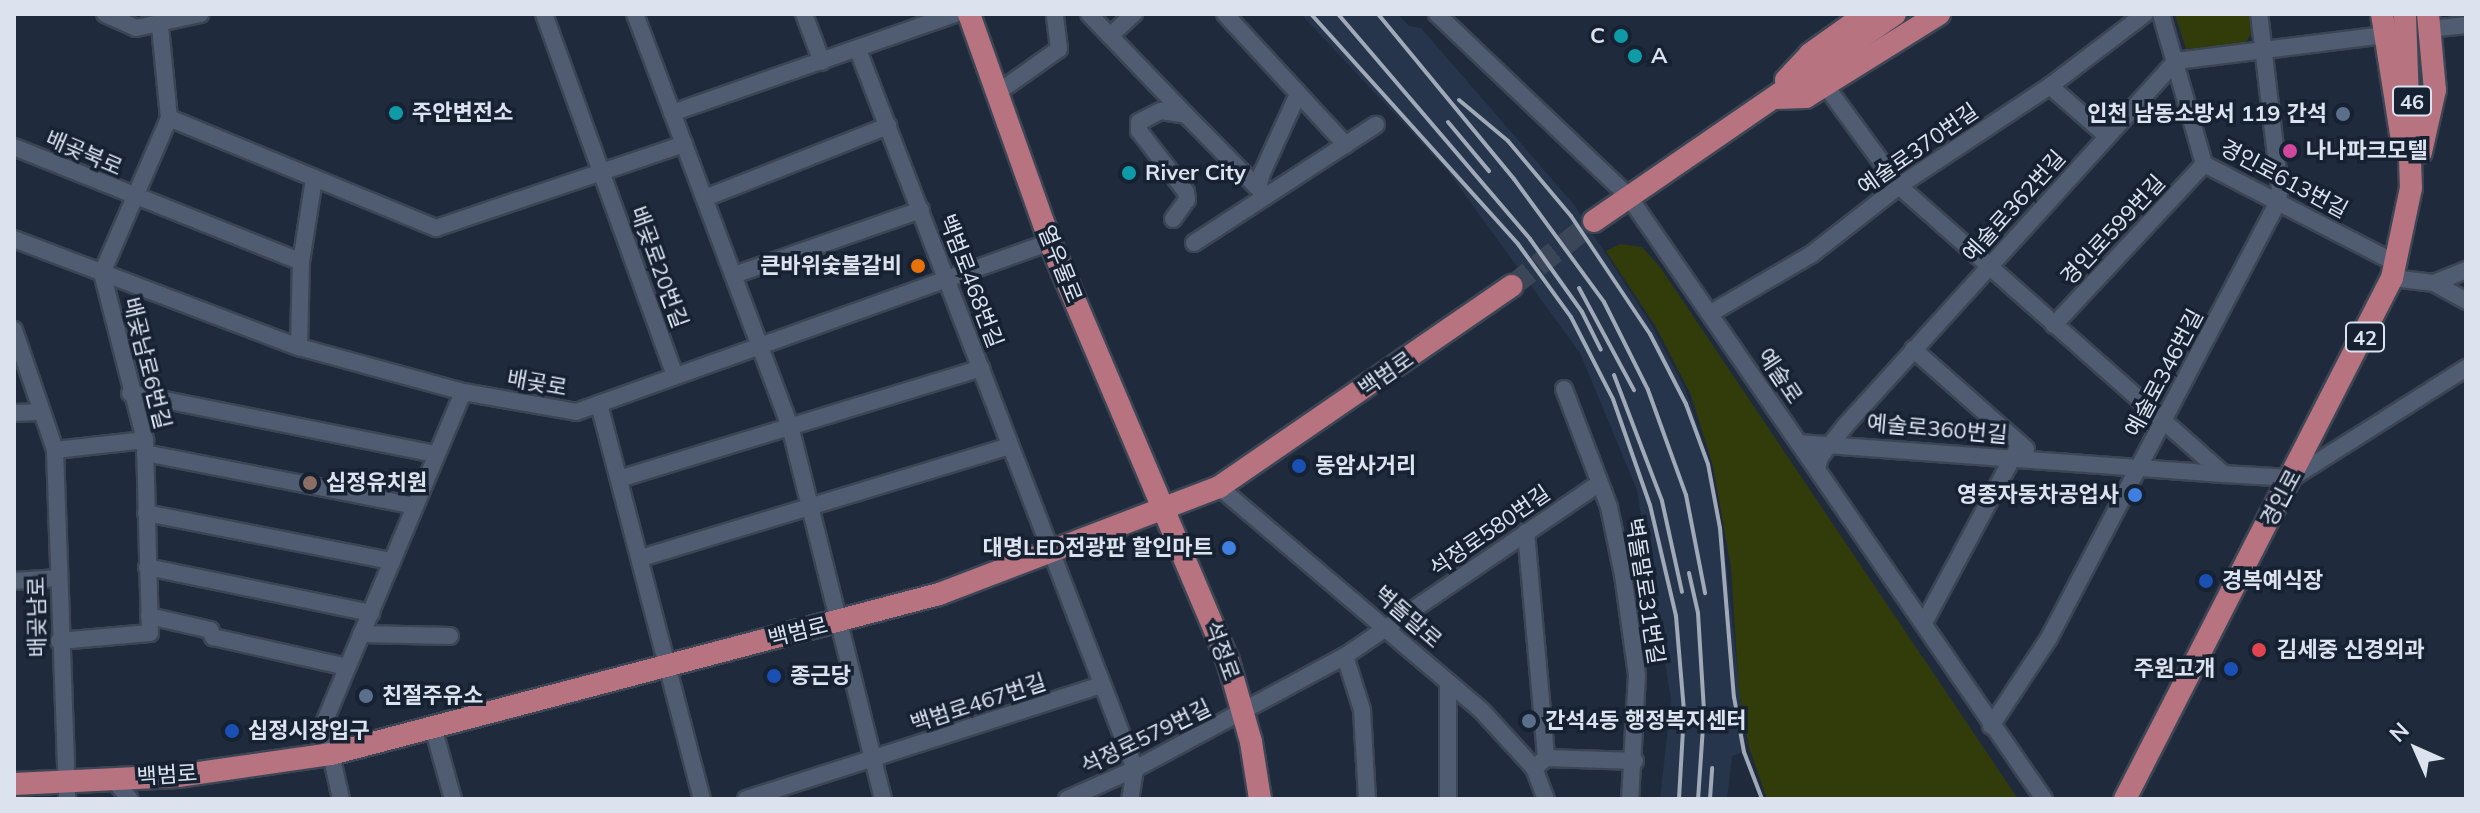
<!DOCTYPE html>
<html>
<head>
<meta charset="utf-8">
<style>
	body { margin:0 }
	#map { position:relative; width:2480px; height:813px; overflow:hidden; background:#1f2b3d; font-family:Mulish,"Noto Sans KR",sans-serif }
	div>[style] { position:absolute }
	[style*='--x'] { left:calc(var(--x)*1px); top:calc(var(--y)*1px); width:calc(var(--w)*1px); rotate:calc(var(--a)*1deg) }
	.built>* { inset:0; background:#26354b }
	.green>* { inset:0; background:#323b0a }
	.major-tunnel>* { height:22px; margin-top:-11px; transform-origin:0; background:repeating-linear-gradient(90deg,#3b4758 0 22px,transparent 0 33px) }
	.roads { filter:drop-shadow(2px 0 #3c4554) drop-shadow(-2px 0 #3c4554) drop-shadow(0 2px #3c4554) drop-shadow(0 -2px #3c4554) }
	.minor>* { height:16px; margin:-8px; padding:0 8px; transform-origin:8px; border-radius:8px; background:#505c71 }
	.major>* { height:22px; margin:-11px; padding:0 11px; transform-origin:11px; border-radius:11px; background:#b7737f }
	.rail>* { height:4px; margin:-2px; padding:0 2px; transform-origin:2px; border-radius:2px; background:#a0a9b7 }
	.dots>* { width:22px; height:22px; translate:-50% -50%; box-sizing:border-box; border:4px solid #162132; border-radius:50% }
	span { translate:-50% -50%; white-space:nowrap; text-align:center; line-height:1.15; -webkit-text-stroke:7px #162132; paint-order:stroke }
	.shield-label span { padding:2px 6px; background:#162132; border:2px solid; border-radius:6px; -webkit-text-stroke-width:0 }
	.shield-label { font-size:20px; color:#dce3ef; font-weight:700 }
	.poi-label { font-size:22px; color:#dce3ef; font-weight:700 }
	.right { translate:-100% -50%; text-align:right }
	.left { translate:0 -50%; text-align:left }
	.street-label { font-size:22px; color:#dce3ef }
	.frame { position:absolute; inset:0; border:16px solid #dce3ef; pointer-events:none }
	.north { position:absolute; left:2376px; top:709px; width:80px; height:80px; -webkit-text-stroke:6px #162132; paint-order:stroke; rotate:315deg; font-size:22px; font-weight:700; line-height:32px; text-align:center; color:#dce3ef }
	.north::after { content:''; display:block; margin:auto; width:28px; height:36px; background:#dce3ef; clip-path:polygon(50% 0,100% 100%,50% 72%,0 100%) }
</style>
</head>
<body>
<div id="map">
	<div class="built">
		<i style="clip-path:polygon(1301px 14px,1398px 14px,1409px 26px,1421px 28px,1575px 206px,1652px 326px,1685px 389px,1709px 460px,1723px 534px,1746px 751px,1732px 756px,1727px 799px,1660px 799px,1671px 700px,1637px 490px,1580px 353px,1447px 170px)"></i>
	</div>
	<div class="green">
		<i style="clip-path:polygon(2175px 14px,2249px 14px,2252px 32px,2245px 44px,2186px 49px)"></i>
		<i style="clip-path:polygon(1620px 244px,1642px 247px,1660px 267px,2018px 799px,1767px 799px,1749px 747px,1739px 692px,1731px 567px,1713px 466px,1691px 395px,1656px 327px,1606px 251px)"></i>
	</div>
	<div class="major-tunnel">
		<i style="--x:1512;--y:286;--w:105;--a:-38.4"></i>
	</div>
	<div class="roads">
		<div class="minor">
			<i style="--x:105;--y:14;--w:34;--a:24"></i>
			<i style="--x:136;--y:28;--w:66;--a:-12.3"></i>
			<i style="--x:544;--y:14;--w:385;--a:70.1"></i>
			<i style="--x:635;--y:14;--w:444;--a:69.4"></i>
			<i style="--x:791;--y:430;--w:380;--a:76"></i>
			<i style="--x:804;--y:14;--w:51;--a:69.4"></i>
			<i style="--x:1089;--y:14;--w:139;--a:46.2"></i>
			<i style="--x:1225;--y:14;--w:178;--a:47.3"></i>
			<i style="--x:1437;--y:14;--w:265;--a:43.6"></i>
			<i style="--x:1629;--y:197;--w:731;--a:55.42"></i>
			<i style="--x:2161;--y:14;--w:156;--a:74"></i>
			<i style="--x:2204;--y:164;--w:216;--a:27.3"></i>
			<i style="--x:2429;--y:29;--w:37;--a:-6"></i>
			<i style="--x:1110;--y:36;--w:33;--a:-43"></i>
			<i style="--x:858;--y:50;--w:771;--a:68.93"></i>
			<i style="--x:1135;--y:769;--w:30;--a:99"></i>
			<i style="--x:1825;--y:85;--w:125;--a:53.8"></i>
			<i style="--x:1899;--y:186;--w:433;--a:41.6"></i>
			<i style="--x:2223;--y:474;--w:69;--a:3.3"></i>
			<i style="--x:2292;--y:478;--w:206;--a:-32.3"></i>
			<i style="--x:2050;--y:86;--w:76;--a:41.3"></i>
			<i style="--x:997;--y:93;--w:76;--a:-35.4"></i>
			<i style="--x:1059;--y:49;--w:35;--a:-97"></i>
			<i style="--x:672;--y:113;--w:300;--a:-19.3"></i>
			<i style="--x:169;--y:118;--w:289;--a:22.4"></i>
			<i style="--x:436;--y:228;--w:262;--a:-18.7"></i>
			<i style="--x:14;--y:147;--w:309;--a:21.8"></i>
			<i style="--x:1262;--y:192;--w:6;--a:-135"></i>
			<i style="--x:1258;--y:188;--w:16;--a:-75"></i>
			<i style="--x:1262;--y:173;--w:87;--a:-65.5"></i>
			<i style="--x:705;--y:198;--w:197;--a:-21.5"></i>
			<i style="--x:1173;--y:219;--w:24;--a:-54"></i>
			<i style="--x:1187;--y:200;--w:8;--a:-97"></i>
			<i style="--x:1186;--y:192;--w:77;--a:-127.6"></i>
			<i style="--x:1139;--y:131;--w:9;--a:-90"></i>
			<i style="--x:1139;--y:122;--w:25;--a:-27"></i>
			<i style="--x:1161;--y:111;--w:25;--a:9"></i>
			<i style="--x:1186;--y:115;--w:103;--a:45.4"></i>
			<i style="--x:14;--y:239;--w:305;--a:20.8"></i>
			<i style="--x:299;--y:347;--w:170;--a:15.3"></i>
			<i style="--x:463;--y:392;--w:115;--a:10"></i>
			<i style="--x:576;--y:412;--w:504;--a:-19.73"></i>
			<i style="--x:1194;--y:243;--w:217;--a:-33"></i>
			<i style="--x:734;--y:275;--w:198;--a:-19.2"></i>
			<i style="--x:2392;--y:278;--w:42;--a:6.8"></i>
			<i style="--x:2434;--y:283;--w:37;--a:29"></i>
			<i style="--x:2434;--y:283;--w:35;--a:-22"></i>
			<i style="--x:1711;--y:313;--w:117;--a:-30.3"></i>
			<i style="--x:1812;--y:254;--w:110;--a:-38"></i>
			<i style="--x:1899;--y:186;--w:181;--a:-33.5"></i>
			<i style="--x:2050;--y:86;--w:119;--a:-37.2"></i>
			<i style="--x:2054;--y:325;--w:220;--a:-47"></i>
			<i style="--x:14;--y:330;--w:127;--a:71.1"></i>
			<i style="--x:55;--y:450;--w:349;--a:88"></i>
			<i style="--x:299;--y:347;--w:85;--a:-88.7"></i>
			<i style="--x:301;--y:262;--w:84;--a:-81.1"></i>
			<i style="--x:1913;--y:349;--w:151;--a:41.5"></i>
			<i style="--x:1564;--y:389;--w:126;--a:69.1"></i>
			<i style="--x:1609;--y:507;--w:69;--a:78.4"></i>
			<i style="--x:1623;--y:575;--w:101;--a:82"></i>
			<i style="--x:1637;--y:675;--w:124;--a:93.2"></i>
			<i style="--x:130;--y:393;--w:312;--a:11.3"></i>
			<i style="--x:599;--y:404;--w:408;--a:75.4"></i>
			<i style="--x:14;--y:413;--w:25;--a:-2"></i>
			<i style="--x:1799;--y:443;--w:425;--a:4.2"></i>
			<i style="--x:55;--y:450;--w:91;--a:-6.3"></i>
			<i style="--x:145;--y:453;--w:274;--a:11.1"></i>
			<i style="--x:1817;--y:469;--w:12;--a:-76"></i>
			<i style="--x:1820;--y:457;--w:40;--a:-51"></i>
			<i style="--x:1845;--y:426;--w:493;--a:-47.8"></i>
			<i style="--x:2176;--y:61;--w:210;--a:-7.1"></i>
			<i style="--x:619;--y:479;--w:379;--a:-17"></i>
			<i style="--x:1219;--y:487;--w:345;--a:40.4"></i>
			<i style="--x:1482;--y:711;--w:77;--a:47.6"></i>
			<i style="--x:1534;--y:768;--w:33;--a:69"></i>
			<i style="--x:146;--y:513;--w:249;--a:11.1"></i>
			<i style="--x:1526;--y:532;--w:227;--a:84.9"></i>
			<i style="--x:1546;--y:758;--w:16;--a:140"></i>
			<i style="--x:641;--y:558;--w:386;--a:-16.9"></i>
			<i style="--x:147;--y:567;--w:229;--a:11.6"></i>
			<i style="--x:14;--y:581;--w:45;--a:-3.8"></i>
			<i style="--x:149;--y:616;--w:63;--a:12.9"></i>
			<i style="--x:210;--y:630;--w:8;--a:67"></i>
			<i style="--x:213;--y:637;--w:137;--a:12.6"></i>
			<i style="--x:1924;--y:623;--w:203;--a:-61.8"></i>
			<i style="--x:361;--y:634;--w:89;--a:1.3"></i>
			<i style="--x:59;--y:641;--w:91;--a:-5"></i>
			<i style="--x:150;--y:633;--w:193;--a:-91.5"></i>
			<i style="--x:145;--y:440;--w:172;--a:-104.4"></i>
			<i style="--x:102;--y:273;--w:169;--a:-66.6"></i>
			<i style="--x:169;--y:118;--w:92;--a:-95.6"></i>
			<i style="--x:1345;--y:656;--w:57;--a:72.5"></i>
			<i style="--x:1362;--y:710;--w:89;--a:86.8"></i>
			<i style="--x:1448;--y:682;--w:117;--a:90"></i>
			<i style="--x:1991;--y:726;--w:105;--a:-56.6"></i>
			<i style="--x:2049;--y:638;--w:488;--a:-62.3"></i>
			<i style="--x:2276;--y:206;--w:17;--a:-77"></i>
			<i style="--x:2280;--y:189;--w:176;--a:-96.8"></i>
			<i style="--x:433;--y:727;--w:75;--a:74.5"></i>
			<i style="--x:1546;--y:758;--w:89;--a:1.9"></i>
			<i style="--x:113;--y:779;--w:26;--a:50"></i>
			<i style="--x:341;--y:799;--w:78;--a:-102.6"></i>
			<i style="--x:324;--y:723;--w:359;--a:-67.2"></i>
			<i style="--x:746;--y:799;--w:371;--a:-17.8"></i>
			<i style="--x:1067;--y:799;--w:74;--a:-23.8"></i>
			<i style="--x:1135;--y:769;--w:238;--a:-28.3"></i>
			<i style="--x:1345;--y:656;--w:305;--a:-34.2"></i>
		</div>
		<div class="major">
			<i style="--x:969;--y:14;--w:242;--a:70.4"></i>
			<i style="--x:1050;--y:242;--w:455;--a:67"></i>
			<i style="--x:1228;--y:661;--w:84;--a:74.1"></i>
			<i style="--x:1251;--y:742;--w:58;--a:81"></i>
			<i style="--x:2382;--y:14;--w:135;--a:81"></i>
			<i style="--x:1786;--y:80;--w:35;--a:-47"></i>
			<i style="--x:1810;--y:54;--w:69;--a:-35.5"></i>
			<i style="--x:1776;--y:98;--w:30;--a:-2"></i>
			<i style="--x:1806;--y:97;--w:157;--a:-32"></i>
			<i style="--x:2421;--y:152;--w:64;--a:-77.3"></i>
			<i style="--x:2435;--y:90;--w:76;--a:-95.3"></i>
			<i style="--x:1594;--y:221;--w:365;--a:-34.5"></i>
			<i style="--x:14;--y:784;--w:164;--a:-2.8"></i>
			<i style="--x:178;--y:776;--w:155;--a:-8.2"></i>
			<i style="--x:331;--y:754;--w:629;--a:-14.74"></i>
			<i style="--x:939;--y:594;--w:300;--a:-20.9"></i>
			<i style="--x:1219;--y:487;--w:355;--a:-34.5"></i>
			<i style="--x:2125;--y:799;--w:585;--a:-62.87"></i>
			<i style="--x:2392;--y:278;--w:92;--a:-78.1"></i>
			<i style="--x:2411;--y:188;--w:174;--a:-92"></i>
		</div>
	</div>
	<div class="rail">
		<i style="--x:1311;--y:14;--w:309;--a:48"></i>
		<i style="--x:1518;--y:244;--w:90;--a:54"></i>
		<i style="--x:1571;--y:317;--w:92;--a:62.9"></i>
		<i style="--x:1613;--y:399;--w:112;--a:70.8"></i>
		<i style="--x:1650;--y:505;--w:114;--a:76.8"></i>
		<i style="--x:1676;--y:616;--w:96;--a:85.2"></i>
		<i style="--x:1684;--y:712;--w:87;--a:93.3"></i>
		<i style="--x:1338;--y:14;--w:296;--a:49.5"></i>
		<i style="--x:1530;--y:239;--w:90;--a:54.5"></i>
		<i style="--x:1582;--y:312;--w:42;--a:63.4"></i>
		<i style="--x:1378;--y:14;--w:214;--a:50.5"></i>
		<i style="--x:1514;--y:179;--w:152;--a:53.8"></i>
		<i style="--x:1604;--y:302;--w:98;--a:63.4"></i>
		<i style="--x:1648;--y:390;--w:112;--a:70.1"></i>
		<i style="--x:1686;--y:495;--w:100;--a:79"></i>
		<i style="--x:1459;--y:100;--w:64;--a:39.9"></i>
		<i style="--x:1508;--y:141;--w:98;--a:50"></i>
		<i style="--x:1571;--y:216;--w:142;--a:56.2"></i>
		<i style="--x:1650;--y:334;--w:79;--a:62.8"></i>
		<i style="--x:1686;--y:404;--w:64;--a:69.9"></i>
		<i style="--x:1708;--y:464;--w:65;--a:79.4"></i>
		<i style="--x:1720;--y:528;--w:170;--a:85.3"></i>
		<i style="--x:1734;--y:697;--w:56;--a:79.7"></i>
		<i style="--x:1744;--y:752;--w:50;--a:69"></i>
		<i style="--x:1448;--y:122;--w:64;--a:50.1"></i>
		<i style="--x:1579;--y:288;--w:116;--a:61.7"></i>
		<i style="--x:1614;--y:375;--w:135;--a:69.1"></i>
		<i style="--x:1662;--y:501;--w:93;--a:77.6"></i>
		<i style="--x:1689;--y:573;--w:41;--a:77.3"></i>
		<i style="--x:1698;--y:613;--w:99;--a:86.5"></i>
		<i style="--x:1704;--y:712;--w:87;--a:93.9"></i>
		<i style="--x:1710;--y:799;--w:31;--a:-86"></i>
	</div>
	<div class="dots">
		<i style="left:1621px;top:36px;background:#0f9aa8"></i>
		<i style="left:1635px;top:56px;background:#0f9aa8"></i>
		<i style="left:396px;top:113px;background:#0f9aa8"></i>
		<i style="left:2343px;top:114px;background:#5c6f8a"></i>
		<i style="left:2290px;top:151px;background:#d1479c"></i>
		<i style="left:1129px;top:173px;background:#0f9aa8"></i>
		<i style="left:918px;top:266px;background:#e8710a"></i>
		<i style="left:1299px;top:466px;background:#1a4fb4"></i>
		<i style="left:310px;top:483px;background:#8d6e63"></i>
		<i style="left:2135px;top:495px;background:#3f7fe0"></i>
		<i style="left:1229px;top:548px;background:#3f7fe0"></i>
		<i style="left:2206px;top:581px;background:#1a4fb4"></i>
		<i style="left:2259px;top:650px;background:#e0444e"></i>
		<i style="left:2231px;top:669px;background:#1a4fb4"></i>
		<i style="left:774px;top:676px;background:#1a4fb4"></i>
		<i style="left:366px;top:696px;background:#5c6f8a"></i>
		<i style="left:1529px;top:721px;background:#5c6f8a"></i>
		<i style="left:232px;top:731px;background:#1a4fb4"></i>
	</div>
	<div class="shield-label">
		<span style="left:2412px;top:101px">46</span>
		<span style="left:2365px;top:337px">42</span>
	</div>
	<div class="poi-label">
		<span class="right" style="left:1605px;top:36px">C</span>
		<span class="left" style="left:1651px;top:56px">A</span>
		<span class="left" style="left:412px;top:113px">주안변전소</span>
		<span class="right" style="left:2327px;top:114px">인천 남동소방서 119 간석</span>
		<span class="left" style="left:2306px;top:151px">나나파크모텔</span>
		<span class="left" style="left:1145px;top:173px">River City</span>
		<span class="right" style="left:902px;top:266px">큰바위숯불갈비</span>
		<span class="left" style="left:1315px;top:466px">동암사거리</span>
		<span class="left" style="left:326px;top:483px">십정유치원</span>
		<span class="right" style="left:2119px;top:495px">영종자동차공업사</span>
		<span class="right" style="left:1213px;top:548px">대명LED전광판 할인마트</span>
		<span class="left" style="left:2222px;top:581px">경복예식장</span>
		<span class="left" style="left:2277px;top:650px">김세중 신경외과</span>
		<span class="right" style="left:2215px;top:669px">주원고개</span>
		<span class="left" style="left:790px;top:676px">종근당</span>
		<span class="left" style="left:382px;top:696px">친절주유소</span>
		<span class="left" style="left:1545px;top:721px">간석4동 행정복지센터</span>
		<span class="left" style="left:248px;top:731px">십정시장입구</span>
	</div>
	<div class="street-label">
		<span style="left:1918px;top:149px;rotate:-35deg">예술로370번길</span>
		<span style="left:84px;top:153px;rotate:23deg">배곶북로</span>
		<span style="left:2284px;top:179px;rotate:28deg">경인로613번길</span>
		<span style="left:2014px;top:206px;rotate:-48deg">예술로362번길</span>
		<span style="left:2113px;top:230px;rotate:-47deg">경인로599번길</span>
		<span style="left:1060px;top:264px;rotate:68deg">열우물로</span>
		<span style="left:659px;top:267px;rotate:70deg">배곶로20번길</span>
		<span style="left:971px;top:281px;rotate:69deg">백범로468번길</span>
		<span style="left:147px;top:363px;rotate:76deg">배곶남로6번길</span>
		<span style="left:2164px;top:373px;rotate:-62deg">예술로346번길</span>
		<span style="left:1386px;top:374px;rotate:-35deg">백범로</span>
		<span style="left:1780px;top:376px;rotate:56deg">예술로</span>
		<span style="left:537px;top:383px;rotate:10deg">배곶로</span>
		<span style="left:1937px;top:429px;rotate:5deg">예술로360번길</span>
		<span style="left:2281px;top:498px;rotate:-62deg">경인로</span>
		<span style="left:1490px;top:531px;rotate:-35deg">석정로580번길</span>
		<span style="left:1645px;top:591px;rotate:81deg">벽돌말로31번길</span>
		<span style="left:37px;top:617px;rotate:-91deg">배곶남로</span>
		<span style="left:1408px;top:617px;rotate:41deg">벽돌말로</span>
		<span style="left:798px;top:632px;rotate:-14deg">백범로</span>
		<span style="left:1222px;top:651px;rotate:70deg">석정로</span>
		<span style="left:978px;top:703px;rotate:-18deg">백범로467번길</span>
		<span style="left:1146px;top:737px;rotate:-26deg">석정로579번길</span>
		<span style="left:167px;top:775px;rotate:-4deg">백범로</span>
	</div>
	<div class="frame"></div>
	<div class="north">N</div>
</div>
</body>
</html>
